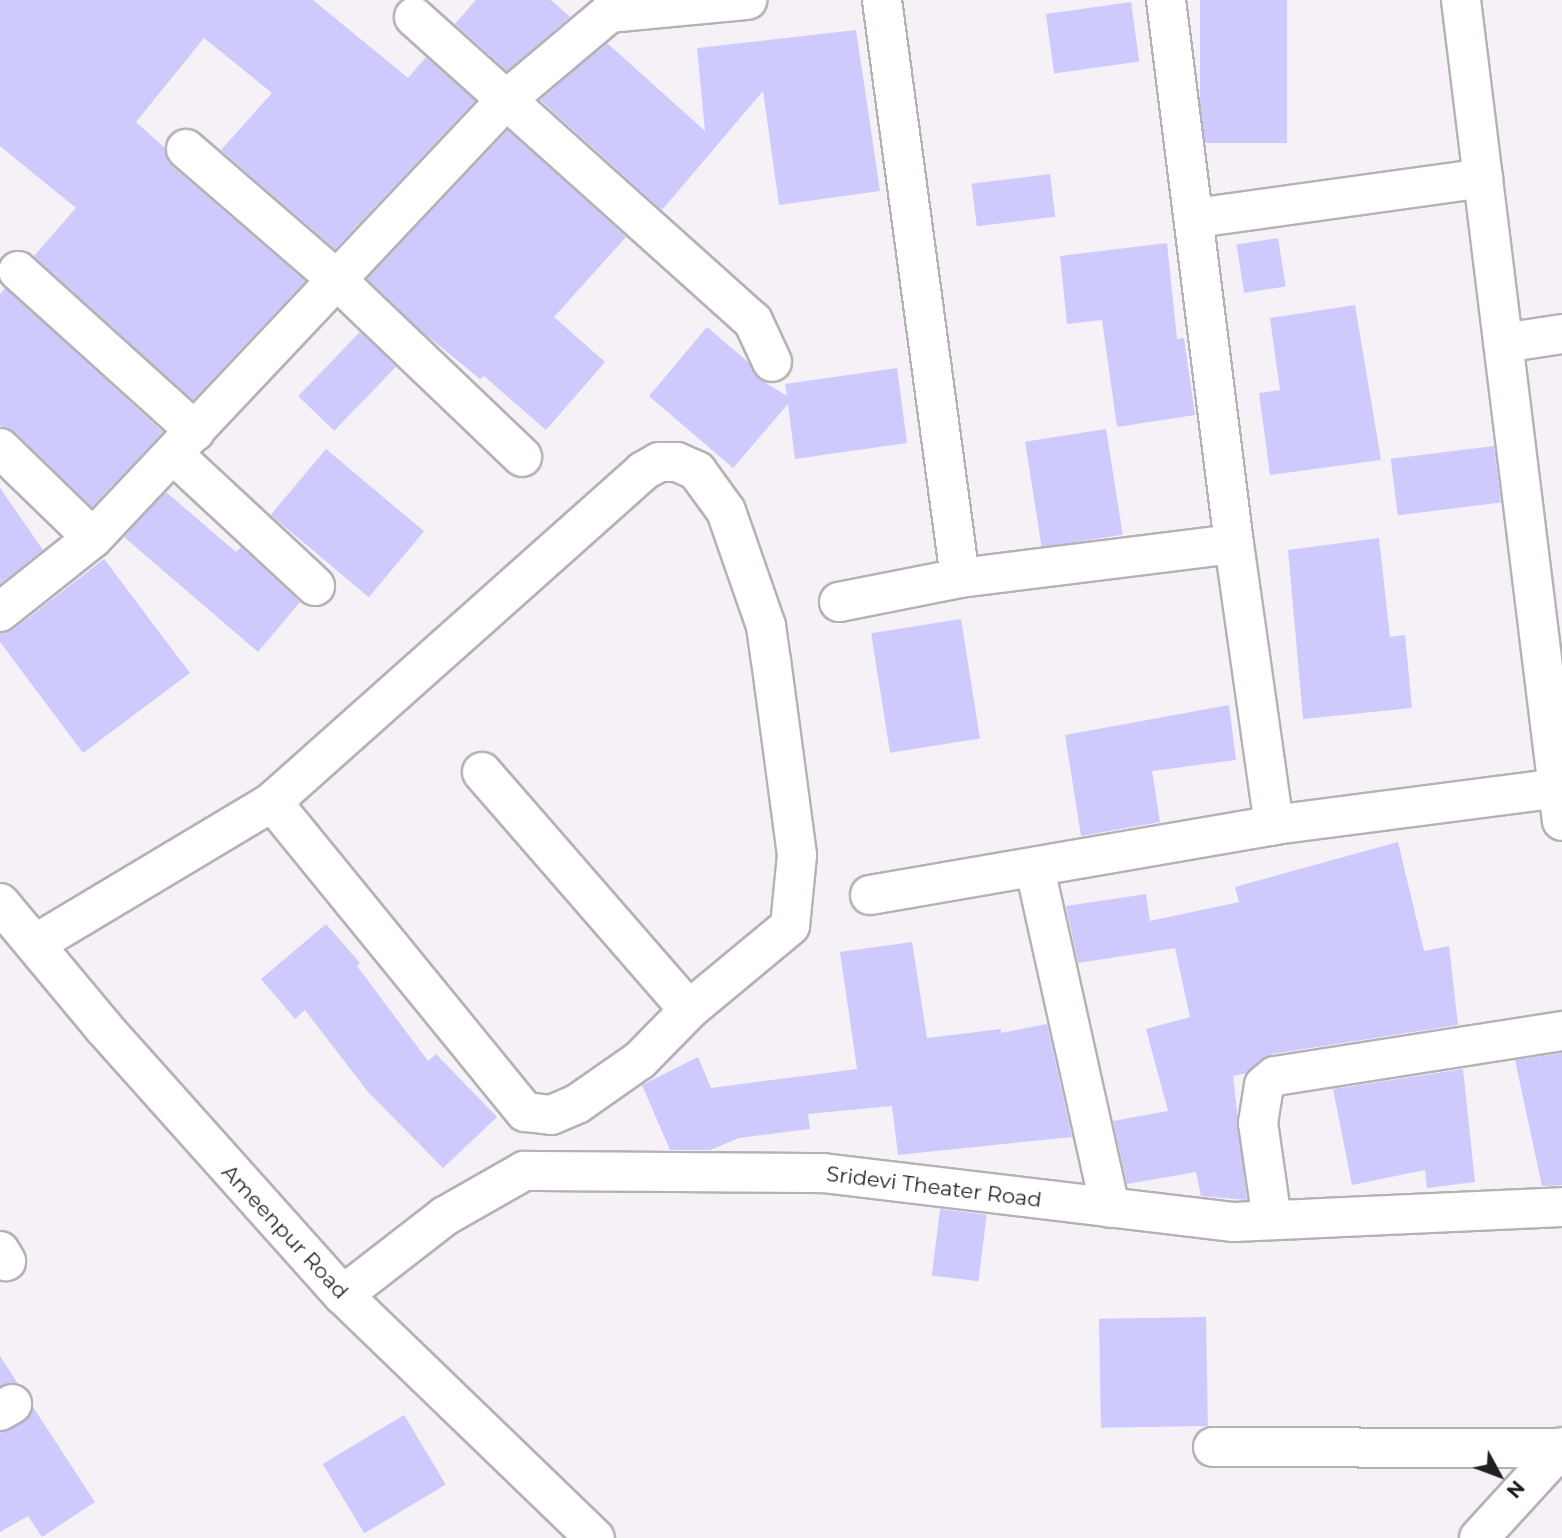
<!DOCTYPE html>
<html>
<head>
<meta charset="utf-8">
<style>
	body { margin:0 }
	#map { position:relative; width:1562px; height:1538px; overflow:hidden; background:#f5f1f7; font-family:Montserrat,sans-serif }
	div>[style] { position:absolute }
	[style*='--x'] { left:calc(var(--x)*1px); top:calc(var(--y)*1px); width:calc(var(--w)*1px); rotate:calc(var(--a)*1deg) }
	.building>* { inset:0; background:#cecafe; transform-origin:0 0 }
	.roads { filter:drop-shadow(2px 0 #b6b1b7) drop-shadow(-2px 0 #b6b1b7) drop-shadow(0 2px #b6b1b7) drop-shadow(0 -2px #b6b1b7) }
	.minor>* { height:38px; margin:-19px; padding:0 19px; transform-origin:19px; border-radius:19px; background:#fff }
	.tertiary>* { height:38px; margin:-19px; padding:0 19px; transform-origin:19px; border-radius:19px; background:#fff }
	span { translate:-50% -50%; white-space:nowrap; text-align:center; line-height:1.15; -webkit-text-stroke:6px #fff; paint-order:stroke }
	.street-label { font-size:21px; color:#201f21 }
	.north { position:absolute; left:1464px; top:1440px; width:70px; height:70px; -webkit-text-stroke:5px #fff; paint-order:stroke; rotate:131deg; font-size:19px; font-weight:700; line-height:28px; text-align:center; color:#201f21 }
	.north::after { content:''; display:block; margin:auto; width:24px; height:32px; background:#201f21; clip-path:polygon(50% 0,100% 100%,50% 72%,0 100%) }
</style>
</head>
<body>
<div id="map">
	<div class="building">
		<i style="clip-path:polygon(0 0,313px 0,408px 78px,426px 57px,475px 101px,335px 249px,221px 150px,272px 93px,204px 38px,136px 122px,165px 148px,172px 166px,305px 281px,193px 400px,34px 256px,76px 208px,0 146px)"></i>
		<i style="clip-path:polygon(476px 0,551px 0,570px 17px,507px 71px,455px 24px)"></i>
		<i style="left:1200px;top:0;width:87px;height:143px"></i>
		<i style="left:1131px;top:2px;width:60px;height:86px;rotate:82deg"></i>
		<i style="clip-path:polygon(856px 30px,880px 191px,779px 205px,763px 91px,662px 210px,540px 100px,607px 43px,705px 131px,697px 48px)"></i>
		<i style="clip-path:polygon(508px 130px,626px 237px,554px 317px,605px 362px,546px 430px,484px 376px,480px 379px,425px 334px,367px 279px)"></i>
		<i style="left:1050px;top:174px;width:43px;height:79px;rotate:83deg"></i>
		<i style="left:1278px;top:238px;width:49px;height:42px;rotate:81deg"></i>
		<i style="clip-path:polygon(1167px 243px,1177px 339px,1184px 338px,1195px 415px,1117px 427px,1102px 320px,1067px 324px,1060px 256px)"></i>
		<i style="clip-path:polygon(5px 288px,163px 432px,92px 507px,15px 432px,0 426px,0 294px)"></i>
		<i style="clip-path:polygon(1355px 305px,1381px 460px,1270px 475px,1259px 393px,1280px 390px,1270px 318px)"></i>
		<i style="clip-path:polygon(707px 327px,748px 362px,759px 379px,787px 396px,785px 384px,897px 368px,907px 443px,795px 459px,788px 404px,733px 468px,649px 396px)"></i>
		<i style="left:360px;top:332px;width:50px;height:89px;rotate:44deg"></i>
		<i style="left:1106px;top:429px;width:107px;height:82px;rotate:81deg"></i>
		<i style="left:1494px;top:446px;width:57px;height:104px;rotate:83deg"></i>
		<i style="left:326px;top:449px;width:128px;height:86px;rotate:40deg"></i>
		<i style="clip-path:polygon(0 488px,43px 550px,0 584px)"></i>
		<i style="clip-path:polygon(166px 492px,236px 552px,241px 547px,300px 602px,258px 652px,124px 537px)"></i>
		<i style="clip-path:polygon(1379px 538px,1390px 637px,1405px 635px,1412px 708px,1303px 719px,1288px 550px)"></i>
		<i style="clip-path:polygon(104px 559px,190px 673px,83px 753px,0 642px,0 633px,14px 629px)"></i>
		<i style="left:961px;top:619px;width:121px;height:91px;rotate:81deg"></i>
		<i style="clip-path:polygon(1229px 705px,1236px 760px,1152px 771px,1160px 822px,1081px 836px,1065px 735px)"></i>
		<i style="clip-path:polygon(1398px 842px,1424px 951px,1449px 946px,1458px 1025px,1272px 1054px,1247px 1073px,1233px 1076px,1247px 1200px,1201px 1196px,1196px 1172px,1127px 1184px,1113px 1121px,1168px 1111px,1146px 1029px,1190px 1017px,1175px 948px,1078px 963px,1066px 906px,1146px 894px,1150px 921px,1239px 902px,1235px 887px)"></i>
		<i style="clip-path:polygon(326px 924px,360px 963px,357px 966px,428px 1061px,436px 1054px,497px 1117px,443px 1168px,368px 1092px,305px 1010px,295px 1019px,261px 979px)"></i>
		<i style="clip-path:polygon(912px 942px,927px 1038px,1001px 1029px,1001px 1033px,1047px 1024px,1072px 1137px,898px 1155px,892px 1106px,808px 1114px,810px 1129px,739px 1138px,710px 1150px,670px 1150px,642px 1085px,698px 1057px,711px 1088px,857px 1069px,840px 952px)"></i>
		<i style="clip-path:polygon(1562px 1053px,1562px 1185px,1542px 1186px,1515px 1060px)"></i>
		<i style="clip-path:polygon(1463px 1069px,1475px 1182px,1427px 1188px,1425px 1170px,1352px 1185px,1333px 1089px)"></i>
		<i style="left:940px;top:1209px;width:47px;height:67px;rotate:7deg"></i>
		<i style="left:1206px;top:1317px;width:109px;height:107px;rotate:89deg"></i>
		<i style="clip-path:polygon(0 1356px,18px 1384px,0 1386px)"></i>
		<i style="clip-path:polygon(33px 1407px,95px 1502px,42px 1537px,28px 1516px,0 1532px,0 1433px,24px 1422px)"></i>
		<i style="left:404px;top:1415px;width:81px;height:95px;rotate:59deg"></i>
	</div>
	<div class="roads">
		<div class="minor">
			<i style="--x:882;--y:0;--w:583;--a:82.31"></i>
			<i style="--x:960;--y:578;--w:276;--a:-7.1"></i>
			<i style="--x:1166;--y:0;--w:548;--a:82.87"></i>
			<i style="--x:1234;--y:544;--w:284;--a:81.9"></i>
			<i style="--x:1461;--y:0;--w:827;--a:82.99"></i>
			<i style="--x:414;--y:17;--w:455;--a:41.9"></i>
			<i style="--x:753;--y:321;--w:45;--a:65.1"></i>
			<i style="--x:186;--y:149;--w:200;--a:40.9"></i>
			<i style="--x:337;--y:280;--w:256;--a:43.7"></i>
			<i style="--x:1196;--y:218;--w:290;--a:-7.9"></i>
			<i style="--x:18;--y:271;--w:239;--a:42.1"></i>
			<i style="--x:1503;--y:343;--w:60;--a:-8.7"></i>
			<i style="--x:0;--y:448;--w:129;--a:44.1"></i>
			<i style="--x:173;--y:454;--w:194;--a:42.9"></i>
			<i style="--x:839;--y:602;--w:123;--a:-11.2"></i>
			<i style="--x:0;--y:612;--w:119;--a:-38.5"></i>
			<i style="--x:93;--y:538;--w:603;--a:-46.68"></i>
			<i style="--x:507;--y:99;--w:133;--a:-40.1"></i>
			<i style="--x:609;--y:13;--w:139;--a:-5.4"></i>
			<i style="--x:482;--y:772;--w:315;--a:49"></i>
			<i style="--x:1035;--y:869;--w:347;--a:77.5"></i>
			<i style="--x:870;--y:895;--w:410;--a:-9.8"></i>
			<i style="--x:1274;--y:825;--w:285;--a:-7.4"></i>
			<i style="--x:35;--y:944;--w:276;--a:-30.9"></i>
			<i style="--x:272;--y:802;--w:497;--a:-41.7"></i>
			<i style="--x:643;--y:471;--w:18;--a:-29"></i>
			<i style="--x:659;--y:462;--w:18;--a:0"></i>
			<i style="--x:677;--y:462;--w:22;--a:24"></i>
			<i style="--x:697;--y:471;--w:49;--a:54.1"></i>
			<i style="--x:726;--y:511;--w:122;--a:70.8"></i>
			<i style="--x:766;--y:626;--w:34;--a:82"></i>
			<i style="--x:771;--y:660;--w:197;--a:82.4"></i>
			<i style="--x:797;--y:855;--w:71;--a:95.6"></i>
			<i style="--x:790;--y:926;--w:131;--a:140.3"></i>
			<i style="--x:689;--y:1010;--w:70;--a:134.4"></i>
			<i style="--x:640;--y:1060;--w:77;--a:145.1"></i>
			<i style="--x:577;--y:1104;--w:28;--a:157"></i>
			<i style="--x:551;--y:1115;--w:26;--a:-173"></i>
			<i style="--x:525;--y:1112;--w:400;--a:-129.2"></i>
			<i style="--x:1272;--y:1220;--w:98;--a:-98.2"></i>
			<i style="--x:1258;--y:1123;--w:38;--a:-81"></i>
			<i style="--x:1264;--y:1085;--w:14;--a:-39"></i>
			<i style="--x:1275;--y:1076;--w:291;--a:-8.9"></i>
			<i style="--x:0;--y:1251;--w:12;--a:59"></i>
			<i style="--x:343;--y:1295;--w:129;--a:-37.8"></i>
			<i style="--x:445;--y:1216;--w:91;--a:-29.7"></i>
			<i style="--x:524;--y:1171;--w:299;--a:0.4"></i>
			<i style="--x:823;--y:1173;--w:414;--a:6.8"></i>
			<i style="--x:1234;--y:1222;--w:328;--a:-2.6"></i>
			<i style="--x:0;--y:1411;--w:14;--a:-30"></i>
			<i style="--x:1213;--y:1447;--w:349;--a:0.2"></i>
			<i style="--x:1479;--y:1538;--w:123;--a:-47.6"></i>
		</div>
		<div class="tertiary">
			<i style="--x:0;--y:903;--w:163;--a:50.2"></i>
			<i style="--x:104;--y:1028;--w:358;--a:48.2"></i>
			<i style="--x:343;--y:1295;--w:350;--a:44"></i>
		</div>
	</div>
	<div class="street-label">
		<span style="left:934px;top:1187px;rotate:7deg">Sridevi Theater Road</span>
		<span style="left:285px;top:1232px;rotate:47deg">Ameenpur Road</span>
	</div>
	<div class="north">N</div>
</div>
</body>
</html>
